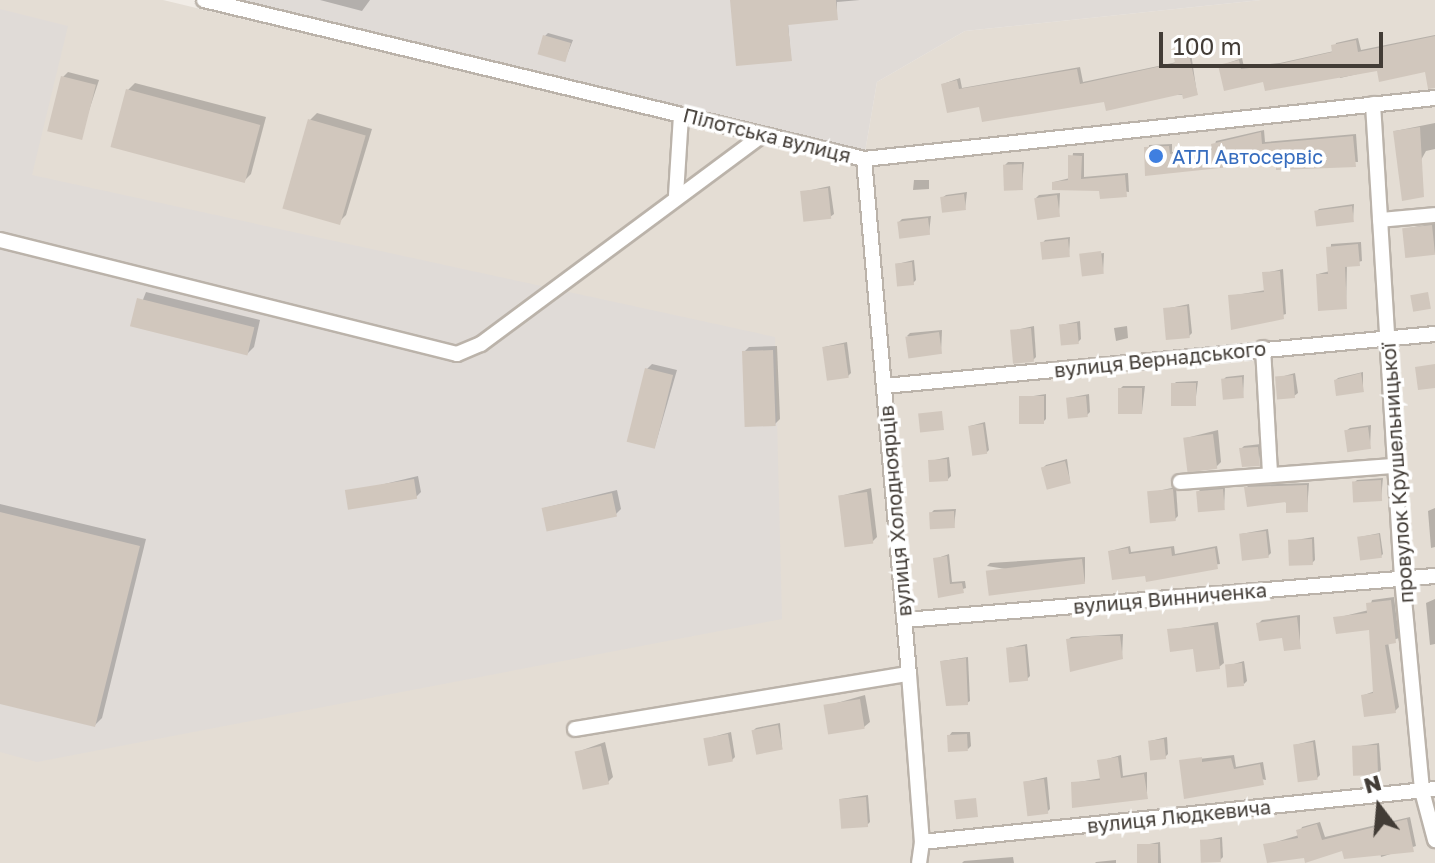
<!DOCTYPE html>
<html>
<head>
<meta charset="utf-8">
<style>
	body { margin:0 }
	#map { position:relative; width:1435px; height:863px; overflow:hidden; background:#f1ece6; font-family:"Golos Text",sans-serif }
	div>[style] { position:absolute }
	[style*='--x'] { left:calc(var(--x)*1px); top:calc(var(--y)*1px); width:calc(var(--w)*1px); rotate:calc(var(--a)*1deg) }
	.residential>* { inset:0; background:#e4ddd4 }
	.industrial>* { inset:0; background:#e0dbd7 }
	.shadow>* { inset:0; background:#0003 }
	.building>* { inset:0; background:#d1c7bd; transform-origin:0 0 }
	.roads { filter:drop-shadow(2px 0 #bbb3aa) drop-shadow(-2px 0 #bbb3aa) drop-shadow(0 2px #bbb3aa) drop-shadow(0 -2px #bbb3aa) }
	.minor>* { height:14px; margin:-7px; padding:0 7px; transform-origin:7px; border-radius:7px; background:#fff }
	.dots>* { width:22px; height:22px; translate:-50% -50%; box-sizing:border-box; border:4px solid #fff; border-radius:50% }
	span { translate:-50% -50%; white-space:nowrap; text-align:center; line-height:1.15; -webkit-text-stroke:7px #fff; paint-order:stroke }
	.street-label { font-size:20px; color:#423c36 }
	.shop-label { font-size:20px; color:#366cbe }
	.left { translate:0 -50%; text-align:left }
	.north { position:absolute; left:1339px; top:767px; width:80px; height:80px; -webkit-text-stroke:6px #fff; paint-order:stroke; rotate:344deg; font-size:22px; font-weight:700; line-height:32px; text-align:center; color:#423c36 }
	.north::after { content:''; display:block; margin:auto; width:28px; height:36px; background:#423c36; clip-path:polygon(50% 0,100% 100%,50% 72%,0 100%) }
	.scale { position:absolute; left:1159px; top:32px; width:224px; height:36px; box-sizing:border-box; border:4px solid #423c36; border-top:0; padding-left:10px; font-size:24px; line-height:28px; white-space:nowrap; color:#423c36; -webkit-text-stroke:6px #fff; paint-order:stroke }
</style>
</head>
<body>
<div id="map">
	<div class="residential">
		<i style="clip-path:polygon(0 0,163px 0,856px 166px,914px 842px,910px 863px,0 863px)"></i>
		<i style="clip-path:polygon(1261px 0,1435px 0,1435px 91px,865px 152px,877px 82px,965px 31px)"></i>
		<i style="clip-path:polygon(1435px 105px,1435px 863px,926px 863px,929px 842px,872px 165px)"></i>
	</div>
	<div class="industrial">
		<i style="clip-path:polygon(231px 0,1261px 0,965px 31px,877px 82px,865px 152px)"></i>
		<i style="clip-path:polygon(0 9px,68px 26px,32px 175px,775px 337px,782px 619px,37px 762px,0 752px)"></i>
	</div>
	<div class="shadow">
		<i style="clip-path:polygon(320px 0,370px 0,362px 11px)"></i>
		<i style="clip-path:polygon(732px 0,860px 0,837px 2px,837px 18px,788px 23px,791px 59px)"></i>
		<i style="clip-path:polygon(548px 33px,573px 40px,565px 60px,545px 36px)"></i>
		<i style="clip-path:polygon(1435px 35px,1435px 75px,1426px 70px,1379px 69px,1340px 78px,1339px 74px,1265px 80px,1220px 66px,1242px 58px,1244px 67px,1280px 63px,1334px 51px,1336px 43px,1358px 38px,1361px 50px)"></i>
		<i style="clip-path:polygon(1191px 53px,1197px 94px,981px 104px,943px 84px,960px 78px,962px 88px,1080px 67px,1083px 82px,1177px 62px,1179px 55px)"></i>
		<i style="clip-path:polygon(68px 72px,99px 80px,80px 138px,63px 77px)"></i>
		<i style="clip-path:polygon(135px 83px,266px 117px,251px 174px,244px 181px,128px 90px)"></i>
		<i style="clip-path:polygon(317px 113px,372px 129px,346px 215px,339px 222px,310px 120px)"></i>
		<i style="clip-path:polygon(1435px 123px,1435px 149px,1426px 151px,1421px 160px,1423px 195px,1395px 131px)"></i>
		<i style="clip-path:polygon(1264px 130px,1265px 142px,1356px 134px,1358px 162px,1278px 160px,1147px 173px,1149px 145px,1172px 144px,1172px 152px,1214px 148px,1216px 141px)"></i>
		<i style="clip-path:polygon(1073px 153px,1084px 153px,1084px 177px,1128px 173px,1129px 192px,1054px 182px,1070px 178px)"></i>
		<i style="clip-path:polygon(1008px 162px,1024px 162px,1022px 188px,1005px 165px)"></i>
		<i style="clip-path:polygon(914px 180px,929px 180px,929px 189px,913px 190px)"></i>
		<i style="clip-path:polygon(830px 186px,834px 214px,830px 217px,802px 192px)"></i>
		<i style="clip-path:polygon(967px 192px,965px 209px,942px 198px,946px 195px)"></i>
		<i style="clip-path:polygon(1060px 193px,1059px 215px,1036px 198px,1039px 195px)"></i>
		<i style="clip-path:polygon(1354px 204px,1353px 220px,1316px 212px,1319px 209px)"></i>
		<i style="clip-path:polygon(931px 216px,929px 233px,899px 222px,902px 219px)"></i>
		<i style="clip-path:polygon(1435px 223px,1435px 253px,1409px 257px,1404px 229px)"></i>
		<i style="clip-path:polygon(1070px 237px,1069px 255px,1042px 244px,1045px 240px)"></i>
		<i style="clip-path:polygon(1361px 242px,1362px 261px,1347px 265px,1346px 307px,1318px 274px,1330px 271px,1331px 244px)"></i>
		<i style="clip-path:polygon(1104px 253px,1103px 273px,1082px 256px)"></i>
		<i style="clip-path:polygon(914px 260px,916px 280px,913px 283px,897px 264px)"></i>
		<i style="clip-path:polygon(1283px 269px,1286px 314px,1233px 328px,1230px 296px,1266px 290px,1265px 273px)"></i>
		<i style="clip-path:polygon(146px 292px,260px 320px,254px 347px,247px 354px,133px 325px)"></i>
		<i style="clip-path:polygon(1189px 304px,1192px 333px,1189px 336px,1165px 309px)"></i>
		<i style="clip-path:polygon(1080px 321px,1081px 339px,1078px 342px,1061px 325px)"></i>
		<i style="clip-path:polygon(1034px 326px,1036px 357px,1033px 360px,1012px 331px)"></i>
		<i style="clip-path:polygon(1127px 326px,1128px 338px,1116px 341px,1114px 328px)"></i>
		<i style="clip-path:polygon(942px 330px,941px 353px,907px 336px,910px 333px)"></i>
		<i style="clip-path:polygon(847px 342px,851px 373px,848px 376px,824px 347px)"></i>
		<i style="clip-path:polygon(777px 346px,780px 419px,775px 424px,744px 352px,749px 347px)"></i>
		<i style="clip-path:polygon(652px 364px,677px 370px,655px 446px,647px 369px)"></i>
		<i style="clip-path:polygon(1363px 372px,1363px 390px,1336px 380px,1338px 378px)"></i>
		<i style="clip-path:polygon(1295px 373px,1298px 393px,1294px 396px,1277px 378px)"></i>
		<i style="clip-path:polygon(1244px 375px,1243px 396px,1223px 380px,1226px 377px)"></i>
		<i style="clip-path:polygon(1198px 381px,1195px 404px,1173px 385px,1176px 382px)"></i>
		<i style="clip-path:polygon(1123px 386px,1145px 386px,1142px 412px,1120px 389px)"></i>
		<i style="clip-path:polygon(1046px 394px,1046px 419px,1043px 422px,1021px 398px)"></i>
		<i style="clip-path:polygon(1089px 394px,1090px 412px,1087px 415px,1068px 398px)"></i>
		<i style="clip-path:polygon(985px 422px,989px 450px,986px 453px,970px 426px)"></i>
		<i style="clip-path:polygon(1371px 425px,1370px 447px,1346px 431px,1350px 428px)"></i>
		<i style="clip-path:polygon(1218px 430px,1221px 462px,1216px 467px,1186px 438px)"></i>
		<i style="clip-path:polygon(1261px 444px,1259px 464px,1241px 449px,1244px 446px)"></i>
		<i style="clip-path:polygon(949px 457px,951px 476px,948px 479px,930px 461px)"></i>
		<i style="clip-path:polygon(1067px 459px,1070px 481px,1043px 468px,1046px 465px)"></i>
		<i style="clip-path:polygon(418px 476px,421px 492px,416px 497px,347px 493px)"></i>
		<i style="clip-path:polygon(1383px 478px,1381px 499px,1354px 483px,1357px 480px)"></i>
		<i style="clip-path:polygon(1309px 483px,1307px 510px,1246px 488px,1249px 485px)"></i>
		<i style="clip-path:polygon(1176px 487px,1178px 516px,1175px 519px,1149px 493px)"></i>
		<i style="clip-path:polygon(1225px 487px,1224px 508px,1198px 492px,1201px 489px)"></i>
		<i style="clip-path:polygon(871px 488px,877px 537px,872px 542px,840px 496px)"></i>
		<i style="clip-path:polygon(617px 490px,621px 509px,616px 514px,544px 508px)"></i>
		<i style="clip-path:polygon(0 504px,146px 539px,102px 718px,95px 725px,0 702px)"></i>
		<i style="clip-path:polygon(1435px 508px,1435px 547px,1431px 548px,1428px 511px)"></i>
		<i style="clip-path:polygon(956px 509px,954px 526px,931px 513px,934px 510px)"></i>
		<i style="clip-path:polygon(1268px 529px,1271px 553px,1268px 556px,1241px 534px)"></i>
		<i style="clip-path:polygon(1380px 533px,1383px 554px,1381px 556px,1360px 537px)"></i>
		<i style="clip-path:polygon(1314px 537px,1315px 560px,1312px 563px,1290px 541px)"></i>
		<i style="clip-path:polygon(1130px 546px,1131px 552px,1174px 546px,1175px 554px,1217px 546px,1220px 564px,1147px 573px,1110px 551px)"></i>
		<i style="clip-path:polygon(949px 554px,952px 582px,965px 581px,966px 588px,940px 596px,935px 559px)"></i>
		<i style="clip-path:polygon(1085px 557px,1085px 582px,987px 566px,990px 563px)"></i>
		<i style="clip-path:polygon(1394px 597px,1399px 638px,1388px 642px,1399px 707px,1395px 711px,1364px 695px,1375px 691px,1371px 628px,1336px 618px,1369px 610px,1372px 600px)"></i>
		<i style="clip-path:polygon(1435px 599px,1435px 644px,1430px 645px,1426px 603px)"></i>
		<i style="clip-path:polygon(1300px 615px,1300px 647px,1259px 623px,1262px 620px)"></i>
		<i style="clip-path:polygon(1218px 622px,1224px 663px,1219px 667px,1169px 630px)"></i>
		<i style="clip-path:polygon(1123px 634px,1122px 657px,1068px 640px,1071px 637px)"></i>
		<i style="clip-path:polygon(1027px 644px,1030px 676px,1027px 679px,1008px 648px)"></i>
		<i style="clip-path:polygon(968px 657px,970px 701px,967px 703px,942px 661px)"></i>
		<i style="clip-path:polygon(1244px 661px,1247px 681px,1244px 684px,1227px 666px)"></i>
		<i style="clip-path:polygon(865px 695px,870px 722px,864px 727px,826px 706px)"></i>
		<i style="clip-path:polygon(780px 723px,782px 748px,753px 731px,756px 728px)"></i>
		<i style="clip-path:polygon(731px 732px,735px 757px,732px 760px,705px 739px)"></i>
		<i style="clip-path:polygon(952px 732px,970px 732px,971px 746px,968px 749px,949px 736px)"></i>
		<i style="clip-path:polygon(1167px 737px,1168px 754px,1165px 757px,1150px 741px)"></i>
		<i style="clip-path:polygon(1315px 740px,1320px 775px,1317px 778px,1295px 745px)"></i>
		<i style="clip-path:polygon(605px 742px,613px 777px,608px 782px,577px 752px)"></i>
		<i style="clip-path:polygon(1379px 743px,1381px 770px,1378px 773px,1354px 747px)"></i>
		<i style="clip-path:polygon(1121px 755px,1123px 776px,1147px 772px,1147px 797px,1073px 783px,1102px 778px,1100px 761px)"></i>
		<i style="clip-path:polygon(1234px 755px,1236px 767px,1263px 762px,1266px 780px,1181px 761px)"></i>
		<i style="clip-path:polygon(1047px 777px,1050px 809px,1047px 812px,1025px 782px)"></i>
		<i style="clip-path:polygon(868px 795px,870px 822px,867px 825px,841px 799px)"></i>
		<i style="clip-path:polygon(1410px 817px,1416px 846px,1381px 857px,1380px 851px,1344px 849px,1305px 856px,1266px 845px,1299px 835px,1302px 827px,1320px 822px,1325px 837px)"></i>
		<i style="clip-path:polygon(1222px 837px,1223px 857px,1220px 860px,1202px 841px)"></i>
		<i style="clip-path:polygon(1160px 842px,1161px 863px,1140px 863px,1139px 846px)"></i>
		<i style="clip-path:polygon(1013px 857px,1014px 863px,962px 863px,964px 861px)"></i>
		<i style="clip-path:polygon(1116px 860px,1116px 863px,1095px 863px,1096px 862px)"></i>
	</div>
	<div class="building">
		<i style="clip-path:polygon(730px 0,836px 0,838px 20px,788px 25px,792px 61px,736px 66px)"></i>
		<i style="left:543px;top:35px;width:29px;height:20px;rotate:16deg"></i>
		<i style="clip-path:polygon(1435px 36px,1435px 88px,1428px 89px,1425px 72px,1379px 82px,1377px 71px,1265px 91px,1263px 82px,1224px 91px,1218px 65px,1239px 60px,1241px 69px,1275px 65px,1332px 52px,1331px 45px,1356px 40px,1358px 52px)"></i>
		<i style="clip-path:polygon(1189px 55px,1198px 95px,1183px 99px,1182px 94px,1106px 111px,1104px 102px,982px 122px,979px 107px,947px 113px,941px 84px,957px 80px,959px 89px,1077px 69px,1080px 84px,1175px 63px,1174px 58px)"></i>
		<i style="left:61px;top:76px;width:36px;height:57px;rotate:14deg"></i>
		<i style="left:126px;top:89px;width:139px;height:60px;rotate:15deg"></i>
		<i style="left:308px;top:119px;width:60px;height:93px;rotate:16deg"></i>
		<i style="clip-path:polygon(1420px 127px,1424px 197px,1402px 201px,1393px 131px)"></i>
		<i style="clip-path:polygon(1261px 132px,1262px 144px,1353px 136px,1356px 167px,1276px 170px,1276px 162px,1145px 176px,1144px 147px,1169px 146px,1170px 154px,1212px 150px,1211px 144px)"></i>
		<i style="clip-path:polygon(1068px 155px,1082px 156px,1081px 179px,1125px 175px,1127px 197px,1100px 199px,1099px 191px,1052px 190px,1052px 182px,1068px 180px)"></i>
		<i style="left:1022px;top:164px;width:26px;height:19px;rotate:88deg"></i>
		<i style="left:828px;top:188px;width:31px;height:28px;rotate:84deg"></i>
		<i style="left:964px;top:194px;width:16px;height:24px;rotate:83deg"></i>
		<i style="left:1057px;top:195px;width:22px;height:23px;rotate:82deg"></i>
		<i style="left:1352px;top:206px;width:16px;height:38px;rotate:83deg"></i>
		<i style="left:928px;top:218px;width:17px;height:31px;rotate:83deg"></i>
		<i style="left:1432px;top:225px;width:30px;height:30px;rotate:84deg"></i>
		<i style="left:1068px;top:239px;width:18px;height:28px;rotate:84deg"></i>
		<i style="clip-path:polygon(1358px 244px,1360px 266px,1345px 267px,1347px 309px,1318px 311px,1316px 274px,1328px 274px,1326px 247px)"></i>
		<i style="left:1101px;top:251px;width:23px;height:22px;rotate:83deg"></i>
		<i style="left:912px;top:262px;width:23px;height:17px;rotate:85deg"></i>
		<i style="clip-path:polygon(1280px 271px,1284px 319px,1231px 330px,1228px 295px,1264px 292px,1262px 272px)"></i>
		<i style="left:1428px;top:292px;width:17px;height:18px;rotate:80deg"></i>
		<i style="left:137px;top:298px;width:121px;height:29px;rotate:14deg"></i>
		<i style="left:1187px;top:306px;width:32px;height:24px;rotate:85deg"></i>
		<i style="left:1077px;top:323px;width:21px;height:18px;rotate:85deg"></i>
		<i style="left:1031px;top:328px;width:34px;height:21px;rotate:85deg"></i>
		<i style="left:939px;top:332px;width:22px;height:34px;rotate:82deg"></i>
		<i style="left:844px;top:344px;width:34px;height:22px;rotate:82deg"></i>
		<i style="left:773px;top:350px;width:76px;height:31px;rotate:88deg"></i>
		<i style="clip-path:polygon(1435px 364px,1435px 388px,1418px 390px,1415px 367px)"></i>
		<i style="left:645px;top:368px;width:29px;height:76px;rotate:14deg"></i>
		<i style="clip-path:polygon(1361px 373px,1364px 392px,1336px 396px,1334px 380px)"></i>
		<i style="left:1293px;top:375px;width:23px;height:18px;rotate:85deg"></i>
		<i style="left:1242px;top:377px;width:21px;height:21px;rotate:85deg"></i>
		<i style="left:1196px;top:383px;width:23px;height:25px;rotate:90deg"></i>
		<i style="left:1118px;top:388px;width:24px;height:26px"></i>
		<i style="left:1044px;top:396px;width:28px;height:25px;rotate:90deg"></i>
		<i style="left:1086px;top:396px;width:21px;height:20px;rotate:85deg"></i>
		<i style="left:942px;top:411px;width:19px;height:24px;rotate:84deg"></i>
		<i style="left:983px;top:424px;width:30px;height:15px;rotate:82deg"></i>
		<i style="left:1368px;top:427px;width:22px;height:24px;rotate:82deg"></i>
		<i style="left:1213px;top:434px;width:35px;height:30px;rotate:83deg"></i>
		<i style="clip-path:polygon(1258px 447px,1260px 466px,1242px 467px,1239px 448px)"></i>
		<i style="left:947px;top:459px;width:22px;height:19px;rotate:87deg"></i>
		<i style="left:1065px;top:461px;width:23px;height:25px;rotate:75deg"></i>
		<i style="left:414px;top:479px;width:20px;height:70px;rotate:81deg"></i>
		<i style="left:1381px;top:480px;width:21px;height:29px;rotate:87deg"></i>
		<i style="clip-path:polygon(1307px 485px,1308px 512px,1286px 513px,1286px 502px,1247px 507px,1244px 487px)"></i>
		<i style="left:1173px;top:489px;width:32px;height:26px;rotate:85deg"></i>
		<i style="left:1223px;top:489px;width:21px;height:27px;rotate:85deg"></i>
		<i style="left:867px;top:492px;width:52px;height:29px;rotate:83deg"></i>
		<i style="left:612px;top:493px;width:24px;height:72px;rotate:78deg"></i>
		<i style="left:954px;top:511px;width:17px;height:25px;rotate:87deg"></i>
		<i style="clip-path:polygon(0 512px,140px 546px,95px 727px,0 704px)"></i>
		<i style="left:1266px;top:531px;width:27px;height:27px;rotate:84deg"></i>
		<i style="left:1379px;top:534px;width:24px;height:22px;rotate:83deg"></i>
		<i style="left:1312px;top:539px;width:26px;height:24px;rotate:88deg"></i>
		<i style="clip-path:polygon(1128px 548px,1129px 554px,1171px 548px,1172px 556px,1215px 548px,1218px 569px,1146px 582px,1145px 576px,1112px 580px,1108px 551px)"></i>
		<i style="clip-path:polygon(947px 556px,950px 584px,962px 583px,964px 593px,938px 598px,933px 558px)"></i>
		<i style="left:1082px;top:559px;width:25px;height:97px;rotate:83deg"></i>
		<i style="clip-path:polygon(1391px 600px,1396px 643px,1385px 645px,1396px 713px,1364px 717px,1361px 695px,1373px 693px,1369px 630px,1336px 634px,1333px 617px,1367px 613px,1366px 603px)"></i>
		<i style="clip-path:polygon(1297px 617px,1301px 649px,1284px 651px,1282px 638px,1259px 641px,1256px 623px)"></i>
		<i style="clip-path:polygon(1214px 625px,1220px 669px,1196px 672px,1193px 649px,1170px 652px,1167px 629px)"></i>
		<i style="clip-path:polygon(1091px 636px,1120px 636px,1123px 659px,1070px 672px,1066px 639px)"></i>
		<i style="left:1025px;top:646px;width:35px;height:19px;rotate:85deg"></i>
		<i style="clip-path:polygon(966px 658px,968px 705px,946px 706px,940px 661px)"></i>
		<i style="left:1242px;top:663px;width:23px;height:17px;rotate:85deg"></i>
		<i style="left:860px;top:699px;width:30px;height:37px;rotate:81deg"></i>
		<i style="left:778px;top:725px;width:25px;height:27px;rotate:79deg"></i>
		<i style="left:728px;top:734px;width:28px;height:25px;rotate:80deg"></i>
		<i style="left:967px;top:734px;width:17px;height:20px;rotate:87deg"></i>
		<i style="left:1164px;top:739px;width:20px;height:16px;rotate:84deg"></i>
		<i style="left:1313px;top:742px;width:38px;height:20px;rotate:83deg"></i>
		<i style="left:1377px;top:745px;width:30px;height:25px;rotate:88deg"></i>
		<i style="left:601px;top:746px;width:39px;height:27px;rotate:78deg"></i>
		<i style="clip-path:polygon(1118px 757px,1121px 778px,1144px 774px,1148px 799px,1072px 808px,1071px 782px,1100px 780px,1097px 760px)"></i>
		<i style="clip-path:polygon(1202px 757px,1202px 762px,1231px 758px,1234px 769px,1260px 764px,1264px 785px,1184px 799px,1179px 760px)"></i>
		<i style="left:1044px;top:779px;width:35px;height:21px;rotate:83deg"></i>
		<i style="left:866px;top:797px;width:30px;height:27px;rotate:86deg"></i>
		<i style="left:976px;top:798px;width:19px;height:22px;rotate:84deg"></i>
		<i style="clip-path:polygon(1407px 819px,1414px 852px,1344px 859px,1342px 851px,1305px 863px,1304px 858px,1267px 863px,1263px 844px,1298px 838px,1296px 830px,1317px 824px,1322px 840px)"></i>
		<i style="left:1220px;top:839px;width:23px;height:20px;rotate:88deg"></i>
		<i style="left:1158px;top:844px;width:19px;height:21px;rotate:90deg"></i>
	</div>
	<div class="roads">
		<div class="minor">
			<i style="--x:204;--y:0;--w:679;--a:13.54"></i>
			<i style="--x:864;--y:159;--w:574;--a:-6.1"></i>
			<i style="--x:1373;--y:104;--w:475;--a:86.5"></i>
			<i style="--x:1402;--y:578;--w:214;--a:84.6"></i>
			<i style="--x:1422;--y:791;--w:51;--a:75.1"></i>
			<i style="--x:864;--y:159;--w:517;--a:85.01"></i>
			<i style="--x:909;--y:674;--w:169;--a:85.6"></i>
			<i style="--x:922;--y:842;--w:21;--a:98"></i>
			<i style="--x:676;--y:195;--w:80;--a:-86.4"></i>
			<i style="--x:1380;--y:220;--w:55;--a:-5.2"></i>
			<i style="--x:0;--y:240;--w:471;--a:14"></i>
			<i style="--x:457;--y:354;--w:26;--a:-23"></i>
			<i style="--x:481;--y:344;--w:350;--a:-36.6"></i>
			<i style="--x:1263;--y:348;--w:126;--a:86.8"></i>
			<i style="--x:884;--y:386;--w:553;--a:-5.39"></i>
			<i style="--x:1180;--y:482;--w:216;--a:-4.3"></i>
			<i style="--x:905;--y:620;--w:532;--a:-4.75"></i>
			<i style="--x:575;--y:729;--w:338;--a:-9.4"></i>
			<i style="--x:922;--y:842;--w:516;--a:-5.9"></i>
		</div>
	</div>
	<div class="dots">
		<i style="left:1156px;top:156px;background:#3f7fe0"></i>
	</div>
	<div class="street-label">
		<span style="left:767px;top:135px;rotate:14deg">Пілотська вулиця</span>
		<span style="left:1160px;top:359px;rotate:-6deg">вулиця Вернадського</span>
		<span style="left:1397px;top:473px;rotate:-94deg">провулок Крушельницької</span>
		<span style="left:895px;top:511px;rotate:-95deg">вулиця Холодноярців</span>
		<span style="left:1170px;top:598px;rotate:-5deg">вулиця Винниченка</span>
		<span style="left:1179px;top:816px;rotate:-6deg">вулиця Людкевича</span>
	</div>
	<div class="shop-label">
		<span class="left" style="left:1172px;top:156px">АТЛ Автосервіс</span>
	</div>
	<div class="north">N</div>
	<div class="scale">100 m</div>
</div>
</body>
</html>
